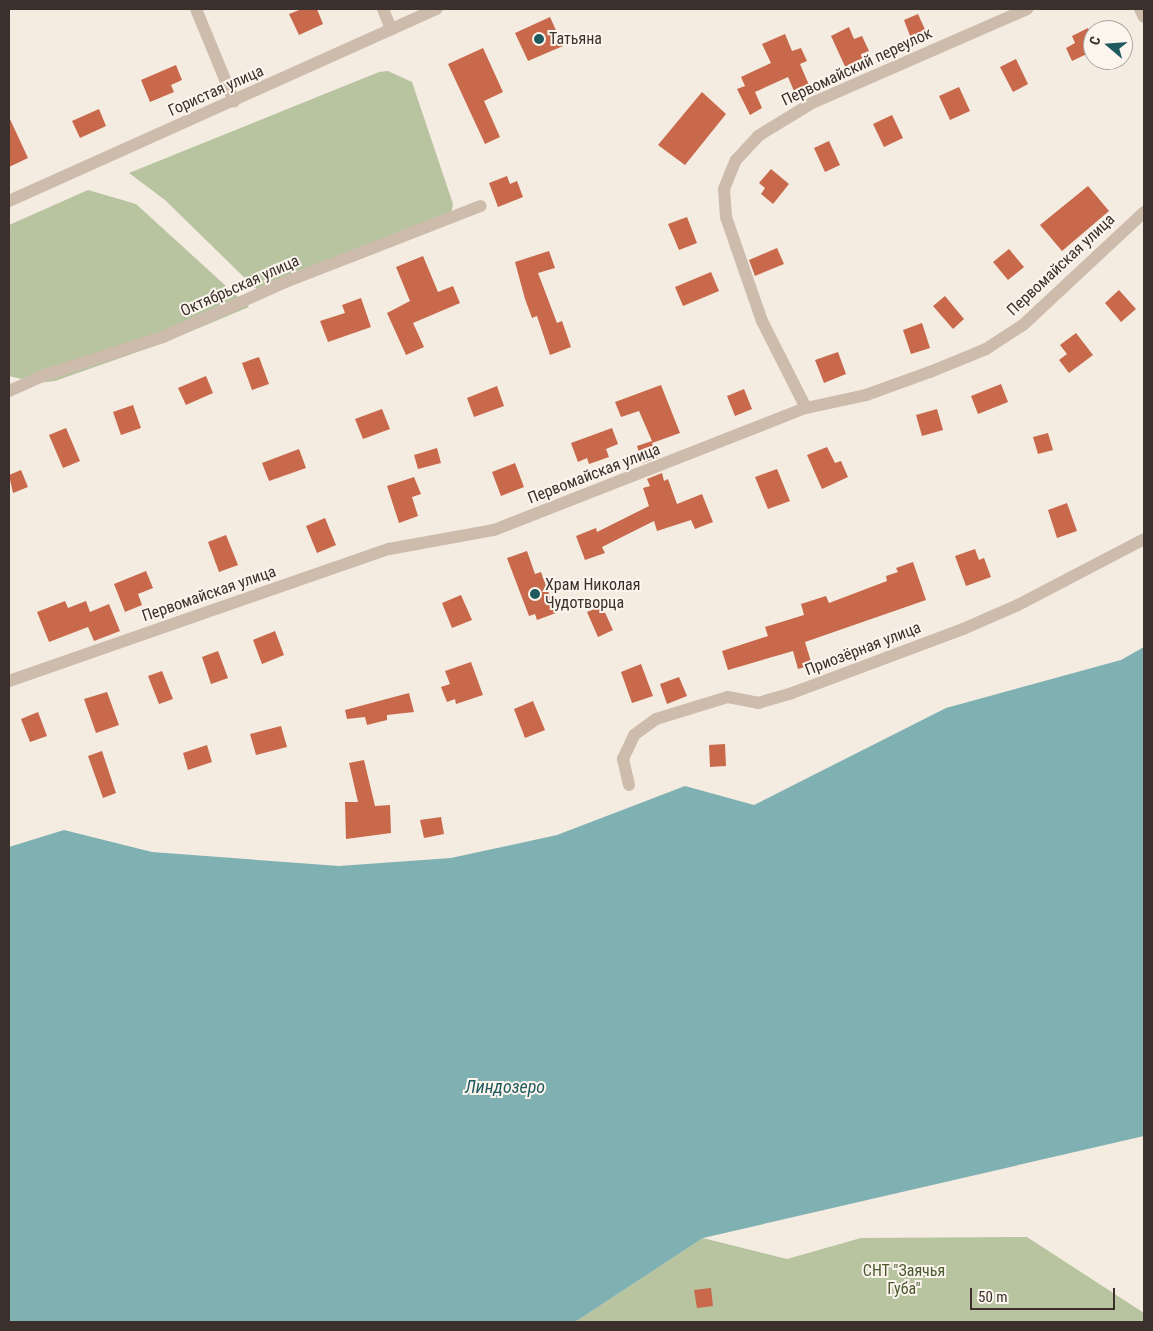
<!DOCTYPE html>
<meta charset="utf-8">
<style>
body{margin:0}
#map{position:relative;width:1153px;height:1331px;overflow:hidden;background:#f4ebe1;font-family:"Roboto Condensed",sans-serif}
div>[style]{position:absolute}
.green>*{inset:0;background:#b8c4a0}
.water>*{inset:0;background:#7fb0b2}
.building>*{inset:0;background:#c8694b}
.minor>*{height:12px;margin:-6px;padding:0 6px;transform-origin:6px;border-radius:6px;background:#cdbbac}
.dots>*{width:14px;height:14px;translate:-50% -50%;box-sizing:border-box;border:2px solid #fbf5ee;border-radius:50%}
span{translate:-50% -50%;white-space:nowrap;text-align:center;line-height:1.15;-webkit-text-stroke:4px #fbf5ee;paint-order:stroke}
.poi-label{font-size:16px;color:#3b302b}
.left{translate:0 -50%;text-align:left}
.street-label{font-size:16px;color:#3b302b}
.park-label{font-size:16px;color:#4a5a2e}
.water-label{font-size:18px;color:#1f5a5e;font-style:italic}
.frame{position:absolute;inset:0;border:10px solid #3b302b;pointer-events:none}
.north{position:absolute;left:1083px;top:20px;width:50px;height:50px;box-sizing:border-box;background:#fbf5ee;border:1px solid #aea6a0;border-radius:50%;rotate:288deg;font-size:14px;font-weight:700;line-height:20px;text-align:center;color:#3b302b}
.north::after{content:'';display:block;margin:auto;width:18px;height:22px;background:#1f5a5e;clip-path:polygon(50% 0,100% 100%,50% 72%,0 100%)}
.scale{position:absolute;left:970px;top:1288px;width:145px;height:22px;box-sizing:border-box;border:2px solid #3b302b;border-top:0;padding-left:6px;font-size:15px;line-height:18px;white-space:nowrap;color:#3b302b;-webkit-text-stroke:4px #fbf5ee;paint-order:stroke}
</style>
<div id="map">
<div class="green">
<i style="clip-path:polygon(388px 71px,412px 82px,453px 204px,451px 214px,271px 294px,254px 287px,165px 200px,129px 173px,379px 72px)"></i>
<i style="clip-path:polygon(88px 190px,136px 204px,249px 307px,163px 343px,55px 381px,39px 383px,9px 376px,9px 225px)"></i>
<i style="clip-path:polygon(1027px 1237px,1144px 1313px,1144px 1322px,575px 1322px,703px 1238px,787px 1259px,861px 1238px)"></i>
</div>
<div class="water">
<i style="clip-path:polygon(1144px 647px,1144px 1136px,703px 1238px,575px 1322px,9px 1322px,9px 847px,64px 830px,152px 852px,339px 866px,451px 858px,557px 835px,685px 786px,754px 805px,946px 708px,1121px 660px)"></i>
</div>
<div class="building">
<i style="clip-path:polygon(302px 9px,317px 9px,323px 24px,299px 35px,289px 14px)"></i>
<i style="clip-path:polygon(918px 14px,927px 34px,912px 41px,904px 20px)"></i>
<i style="clip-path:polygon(550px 17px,563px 46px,528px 61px,515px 33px)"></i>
<i style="clip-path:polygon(849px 27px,854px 39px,862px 36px,869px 51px,861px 54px,866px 64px,848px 73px,831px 36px)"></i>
<i style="clip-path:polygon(1088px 28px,1093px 38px,1093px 51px,1072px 61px,1066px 48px,1075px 43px,1072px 36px)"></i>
<i style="clip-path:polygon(785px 34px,792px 51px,801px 48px,807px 61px,800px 64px,809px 85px,794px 91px,788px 77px,755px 92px,762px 108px,750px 115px,737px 89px,745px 86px,741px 77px,771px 63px,762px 44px)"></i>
<i style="clip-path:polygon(483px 48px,503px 92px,484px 101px,500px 137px,485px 144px,448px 64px)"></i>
<i style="clip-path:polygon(1016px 59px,1028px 84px,1013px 92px,1000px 67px)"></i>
<i style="clip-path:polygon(176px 65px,182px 80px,171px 85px,174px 92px,150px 102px,141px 80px)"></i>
<i style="clip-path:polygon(959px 87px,970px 111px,950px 120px,939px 96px)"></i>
<i style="clip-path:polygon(702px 92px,726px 114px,685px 165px,658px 145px)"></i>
<i style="clip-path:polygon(99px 109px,106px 126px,80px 138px,72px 121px)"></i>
<i style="clip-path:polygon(892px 115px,903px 138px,884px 147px,873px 124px)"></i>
<i style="clip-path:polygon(9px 117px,28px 158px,9px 167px)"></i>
<i style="clip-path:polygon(829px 141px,840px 165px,825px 172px,814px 148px)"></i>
<i style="clip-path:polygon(771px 169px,789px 184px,773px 204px,761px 194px,765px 188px,759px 183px)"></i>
<i style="clip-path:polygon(507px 176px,510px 184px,517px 181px,523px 197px,498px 207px,489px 183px)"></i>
<i style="clip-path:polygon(1088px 186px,1109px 211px,1062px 251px,1040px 225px)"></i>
<i style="clip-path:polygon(687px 217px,697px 243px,679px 250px,668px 224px)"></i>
<i style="clip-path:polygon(777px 248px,784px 264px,755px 276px,749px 260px)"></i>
<i style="clip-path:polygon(1009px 249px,1024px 267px,1008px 280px,993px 262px)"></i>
<i style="clip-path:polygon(549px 251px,555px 268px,538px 273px,557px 323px,562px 321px,571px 347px,550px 355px,537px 316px,532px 318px,525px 299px,515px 262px)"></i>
<i style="clip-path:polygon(423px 256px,438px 292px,453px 286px,460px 303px,413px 323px,424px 347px,406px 355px,387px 313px,410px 301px,396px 267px)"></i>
<i style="clip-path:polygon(711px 272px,719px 291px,683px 306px,675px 287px)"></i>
<i style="clip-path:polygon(1119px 290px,1136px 309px,1121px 322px,1105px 303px)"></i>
<i style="clip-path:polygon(945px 296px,964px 319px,953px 329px,933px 306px)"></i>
<i style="clip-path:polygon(361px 298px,371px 327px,328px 342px,320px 321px,345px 313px,342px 305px)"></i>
<i style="clip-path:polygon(922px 323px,930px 348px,911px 354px,903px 330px)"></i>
<i style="clip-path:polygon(1076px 333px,1093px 355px,1069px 373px,1059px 360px,1067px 354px,1060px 345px)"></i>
<i style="clip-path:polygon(838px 352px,846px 374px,824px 383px,815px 360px)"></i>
<i style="clip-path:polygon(259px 357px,269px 384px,252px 390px,242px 363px)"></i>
<i style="clip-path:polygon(206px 376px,213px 393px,186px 405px,178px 388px)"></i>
<i style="clip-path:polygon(1001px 384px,1008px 402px,978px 414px,971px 396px)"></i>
<i style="clip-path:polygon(661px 385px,680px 433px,652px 443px,657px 458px,642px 463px,637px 446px,652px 441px,639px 411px,621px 417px,615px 402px)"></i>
<i style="clip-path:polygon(497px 386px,504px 406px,474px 417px,467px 398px)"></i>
<i style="clip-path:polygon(744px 389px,752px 409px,735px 416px,727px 396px)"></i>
<i style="clip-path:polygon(133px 405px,141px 428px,121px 435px,113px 412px)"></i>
<i style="clip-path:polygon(382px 409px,390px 429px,363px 439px,355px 419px)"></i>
<i style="clip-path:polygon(937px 409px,943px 430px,922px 436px,916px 415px)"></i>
<i style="clip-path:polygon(66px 428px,80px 461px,63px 468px,49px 435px)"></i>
<i style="clip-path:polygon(612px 428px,618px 444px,606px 449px,609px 457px,589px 464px,587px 458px,578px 462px,571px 443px)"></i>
<i style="clip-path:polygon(1048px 433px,1053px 450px,1038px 454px,1033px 437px)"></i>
<i style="clip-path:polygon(827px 447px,835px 463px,841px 461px,848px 477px,822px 489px,807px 455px)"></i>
<i style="clip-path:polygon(437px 448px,441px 463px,418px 469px,414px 455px)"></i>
<i style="clip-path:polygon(299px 449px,306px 468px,269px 481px,262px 463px)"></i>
<i style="clip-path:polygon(515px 463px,524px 487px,501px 496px,492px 472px)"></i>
<i style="clip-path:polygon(777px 469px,790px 501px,768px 509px,755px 477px)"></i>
<i style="clip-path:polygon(21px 470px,28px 487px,13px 493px,9px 475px)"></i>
<i style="clip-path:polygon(662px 473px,664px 481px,668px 479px,677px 504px,702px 494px,713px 522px,695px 529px,691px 520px,657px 531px,654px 521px,602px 547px,605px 553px,585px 560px,576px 536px,596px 528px,597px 532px,649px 506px,643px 488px,650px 486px,647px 479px)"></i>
<i style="clip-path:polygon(414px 477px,421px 494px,412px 497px,418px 516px,399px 523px,387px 486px)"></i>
<i style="clip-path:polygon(1067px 503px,1077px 531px,1057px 538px,1048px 510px)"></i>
<i style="clip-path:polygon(325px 518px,336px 545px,317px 553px,306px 526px)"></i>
<i style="clip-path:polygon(226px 535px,238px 565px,219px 572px,208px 542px)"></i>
<i style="clip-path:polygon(975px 549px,979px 560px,984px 558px,991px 577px,966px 586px,955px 556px)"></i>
<i style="clip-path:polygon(527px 551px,535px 574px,541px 572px,556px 613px,537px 620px,535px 614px,529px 616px,507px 558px)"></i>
<i style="clip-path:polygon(913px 562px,926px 600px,805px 642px,812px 665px,798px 669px,793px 651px,728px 670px,722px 651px,768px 636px,765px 627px,804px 615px,801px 604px,826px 596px,829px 603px,887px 581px,886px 576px,898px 572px,896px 568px)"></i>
<i style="clip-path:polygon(146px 571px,153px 588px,138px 594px,142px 605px,125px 612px,114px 584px)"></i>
<i style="clip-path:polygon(461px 595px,472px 620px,452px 628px,442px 603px)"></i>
<i style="clip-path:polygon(65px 601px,68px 608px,86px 601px,90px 612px,109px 604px,120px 631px,94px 641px,88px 627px,49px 642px,37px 612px)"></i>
<i style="clip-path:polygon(602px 606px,613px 630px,598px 637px,587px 612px)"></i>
<i style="clip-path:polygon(275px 631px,284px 655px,262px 664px,253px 640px)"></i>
<i style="clip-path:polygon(218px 651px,228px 678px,211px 684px,202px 657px)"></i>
<i style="clip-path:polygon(471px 662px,483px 695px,456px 704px,455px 699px,447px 702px,441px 687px,450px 684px,445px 671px)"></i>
<i style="clip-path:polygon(641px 664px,653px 696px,632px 703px,621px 672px)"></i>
<i style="clip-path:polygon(162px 671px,173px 699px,159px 704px,148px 676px)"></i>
<i style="clip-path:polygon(679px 677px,687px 696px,667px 704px,660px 684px)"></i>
<i style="clip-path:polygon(107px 692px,119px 725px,96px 733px,84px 699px)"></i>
<i style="clip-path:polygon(409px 693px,414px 712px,387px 715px,387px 720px,367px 725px,365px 717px,347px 719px,345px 710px)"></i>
<i style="clip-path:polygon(533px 701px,545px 730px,525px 738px,514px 709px)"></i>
<i style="clip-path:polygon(38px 712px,47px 736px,30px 742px,21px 719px)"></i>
<i style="clip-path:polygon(281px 726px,287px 747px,256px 755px,250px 734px)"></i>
<i style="clip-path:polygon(725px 744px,726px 766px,710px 767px,709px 745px)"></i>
<i style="clip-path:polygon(207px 745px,212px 762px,188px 770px,183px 753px)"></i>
<i style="clip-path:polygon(102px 751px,116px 793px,103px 798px,88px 756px)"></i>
<i style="clip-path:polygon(364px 760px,375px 806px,390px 805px,391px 833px,346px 839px,345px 802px,358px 802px,349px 763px)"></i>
<i style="clip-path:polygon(441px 817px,444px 834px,424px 838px,420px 820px)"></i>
<i style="clip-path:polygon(711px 1288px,713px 1306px,697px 1308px,694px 1290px)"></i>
</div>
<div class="minor">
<i style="left:196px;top:9px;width:100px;rotate:67.6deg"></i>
<i style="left:383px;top:9px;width:22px;rotate:68deg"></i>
<i style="left:1140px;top:9px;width:9px;rotate:63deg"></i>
<i style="left:9px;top:201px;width:469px;rotate:-24.2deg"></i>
<i style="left:9px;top:391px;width:36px;rotate:-24deg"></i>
<i style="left:42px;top:376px;width:127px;rotate:-17.9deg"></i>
<i style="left:163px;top:337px;width:132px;rotate:-24.2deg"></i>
<i style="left:283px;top:283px;width:212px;rotate:-21.3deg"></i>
<i style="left:806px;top:408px;width:97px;rotate:-116.8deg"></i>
<i style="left:762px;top:321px;width:110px;rotate:-109.1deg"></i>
<i style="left:726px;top:217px;width:28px;rotate:-94deg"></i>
<i style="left:724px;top:189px;width:31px;rotate:-68deg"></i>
<i style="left:736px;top:160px;width:33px;rotate:-47deg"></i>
<i style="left:758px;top:136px;width:63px;rotate:-31.4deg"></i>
<i style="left:812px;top:103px;width:235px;rotate:-23.6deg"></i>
<i style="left:9px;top:681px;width:402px;rotate:-19.2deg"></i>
<i style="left:389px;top:549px;width:107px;rotate:-10.3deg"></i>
<i style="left:494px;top:530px;width:335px;rotate:-21.4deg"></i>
<i style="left:806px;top:408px;width:61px;rotate:-12.2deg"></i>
<i style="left:866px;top:395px;width:68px;rotate:-19.8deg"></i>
<i style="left:930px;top:372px;width:61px;rotate:-22.3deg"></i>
<i style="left:986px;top:349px;width:44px;rotate:-33deg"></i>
<i style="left:1023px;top:325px;width:166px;rotate:-43deg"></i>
<i style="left:629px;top:785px;width:27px;rotate:-103deg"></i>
<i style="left:623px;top:759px;width:26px;rotate:-65deg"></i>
<i style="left:634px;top:735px;width:27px;rotate:-36deg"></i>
<i style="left:656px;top:719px;width:75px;rotate:-17deg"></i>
<i style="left:728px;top:697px;width:31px;rotate:11deg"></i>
<i style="left:758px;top:703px;width:35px;rotate:-16deg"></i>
<i style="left:792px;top:693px;width:183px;rotate:-20.5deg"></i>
<i style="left:963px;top:629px;width:60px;rotate:-23.6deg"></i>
<i style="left:1018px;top:605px;width:142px;rotate:-27.6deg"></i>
</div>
<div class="dots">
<i style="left:539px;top:39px;background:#1f5a5e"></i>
<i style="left:535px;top:594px;background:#1f5a5e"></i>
</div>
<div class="poi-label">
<span class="left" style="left:549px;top:39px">Татьяна</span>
<span class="left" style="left:545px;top:594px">Храм Николая<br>Чудотворца</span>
</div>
<div class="street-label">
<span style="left:857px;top:67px;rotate:-25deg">Первомайский переулок</span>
<span style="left:216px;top:91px;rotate:-24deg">Гористая улица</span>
<span style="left:1061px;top:265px;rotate:-43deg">Первомайская улица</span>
<span style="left:240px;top:286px;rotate:-24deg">Октябрьская улица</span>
<span style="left:594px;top:474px;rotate:-21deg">Первомайская улица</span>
<span style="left:209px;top:594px;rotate:-19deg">Первомайская улица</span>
<span style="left:863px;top:649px;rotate:-21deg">Приозёрная улица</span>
</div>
<div class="park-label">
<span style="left:904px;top:1280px">СНТ "Заячья<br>Губа"</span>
</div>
<div class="water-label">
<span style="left:505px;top:1087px">Линдозеро</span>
</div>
<div class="frame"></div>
<div class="north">С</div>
<div class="scale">50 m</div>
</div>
